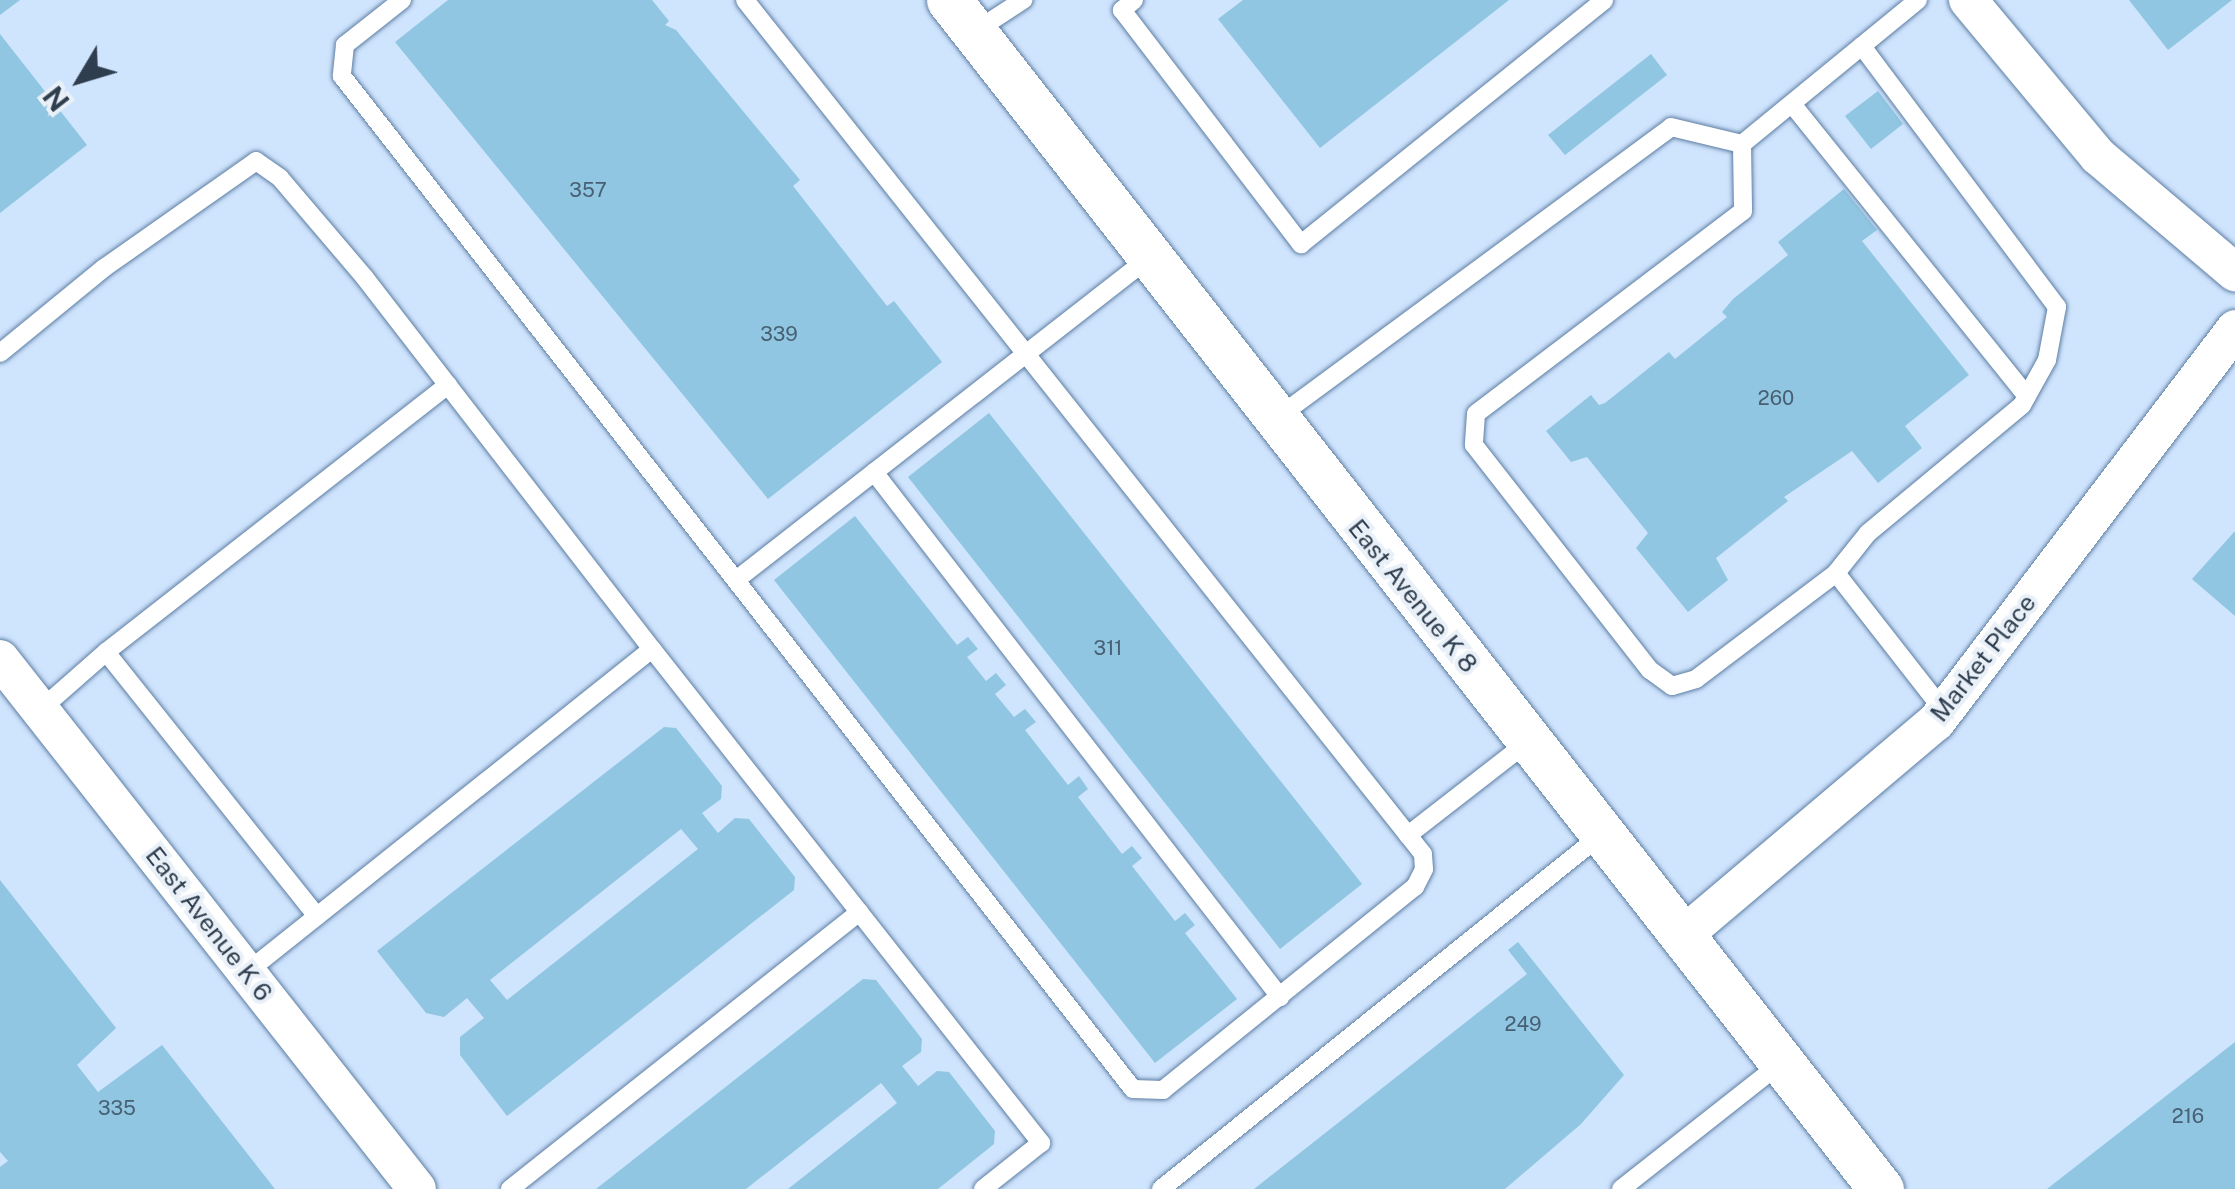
<!DOCTYPE html>
<style>
body{margin:0}
#map{position:relative;width:2235px;height:1189px;overflow:hidden;background:#cfe4fd;font-family:"Public Sans",sans-serif}
div>[style]{position:absolute}
.building>*{inset:0;background:#90c6e1}
.roads{filter:drop-shadow(0 0 2px #5d7ea3) drop-shadow(0 0 2px #5d7ea3)}
.service>*{height:18px;margin:-9px;padding:0 9px;transform-origin:9px;border-radius:9px;background:#fff}
.minor>*{height:38px;margin:-19px;padding:0 19px;transform-origin:19px;border-radius:19px;background:#fff}
.tertiary>*{height:45px;margin:-22.5px;padding:0 22.5px;transform-origin:22.5px;border-radius:22.5px;background:#fff}
span{translate:-50% -50%;white-space:nowrap;text-align:center;line-height:1.15;-webkit-text-stroke:8px #e9f0f8;paint-order:stroke}
.number-label{font-size:20px;color:#476073}
.number-label span{-webkit-text-stroke-width:0}
.street-label{font-size:25px;color:#2f3e4e}
.north{position:absolute;left:30px;top:30px;width:100px;height:100px;-webkit-text-stroke:8px #e9f0f8;paint-order:stroke;rotate:232deg;font-size:28px;font-weight:700;line-height:40px;text-align:center;color:#2f3e4e}
.north::after{content:'';display:block;margin:auto;width:35px;height:45px;background:#2f3e4e;clip-path:polygon(50% 0,100% 100%,50% 72%,0 100%)}
</style>
<div id="map">
<div class="building">
<i style="clip-path:polygon(0 0,20px 0,0 15px)"></i>
<i style="clip-path:polygon(448px 0,652px 0,669px 21px,665px 25px,676px 30px,800px 180px,793px 186px,887px 306px,894px 301px,942px 362px,768px 499px,395px 42px)"></i>
<i style="clip-path:polygon(1243px 0,1509px 0,1320px 148px,1218px 19px)"></i>
<i style="clip-path:polygon(2129px 0,2232px 0,2168px 50px)"></i>
<i style="clip-path:polygon(0 34px,87px 145px,0 213px)"></i>
<i style="clip-path:polygon(1651px 54px,1667px 75px,1565px 155px,1548px 135px)"></i>
<i style="clip-path:polygon(1878px 91px,1903px 124px,1871px 149px,1845px 116px)"></i>
<i style="clip-path:polygon(1844px 189px,1877px 230px,1862px 241px,1969px 375px,1905px 426px,1922px 448px,1878px 483px,1852px 451px,1784px 497px,1788px 501px,1716px 558px,1728px 580px,1688px 612px,1636px 548px,1648px 533px,1587px 457px,1571px 462px,1546px 431px,1591px 395px,1599px 405px,1605px 403px,1669px 352px,1675px 359px,1727px 317px,1722px 312px,1733px 299px,1788px 255px,1778px 242px)"></i>
<i style="clip-path:polygon(989px 413px,1362px 884px,1280px 949px,908px 477px)"></i>
<i style="clip-path:polygon(855px 516px,957px 645px,968px 637px,978px 649px,967px 657px,986px 681px,996px 673px,1006px 685px,995px 694px,1014px 717px,1025px 709px,1036px 722px,1025px 730px,1068px 785px,1079px 776px,1088px 789px,1078px 797px,1122px 854px,1132px 846px,1142px 858px,1132px 866px,1175px 921px,1185px 913px,1195px 925px,1185px 933px,1237px 999px,1155px 1063px,774px 580px)"></i>
<i style="clip-path:polygon(2235px 531px,2235px 616px,2192px 579px)"></i>
<i style="clip-path:polygon(evenodd,664px 727px,676px 728px,722px 786px,721px 799px,702px 813px,718px 833px,735px 818px,749px 819px,795px 877px,794px 890px,507px 1116px,460px 1055px,460px 1037px,484px 1018px,467px 998px,444px 1017px,426px 1013px,377px 951px,664px 727px,681px 829px,698px 849px,507px 1000px,490px 980px,681px 829px)"></i>
<i style="clip-path:polygon(0 880px,116px 1028px,77px 1065px,98px 1092px,162px 1045px,275px 1189px,0 1189px,0 1167px,8px 1161px,0 1152px)"></i>
<i style="clip-path:polygon(1518px 942px,1624px 1075px,1581px 1124px,1505px 1189px,1254px 1189px,1527px 974px,1508px 950px)"></i>
<i style="clip-path:polygon(863px 979px,876px 980px,922px 1039px,921px 1052px,902px 1066px,918px 1086px,937px 1071px,949px 1072px,995px 1131px,994px 1144px,938px 1189px,788px 1189px,897px 1103px,881px 1083px,746px 1189px,596px 1189px)"></i>
<i style="clip-path:polygon(2235px 1042px,2235px 1189px,2047px 1189px)"></i>
</div>
<div class="roads">
<div class="service">
<i style="left:402px;top:0;width:73px;rotate:141.7deg"></i>
<i style="left:345px;top:45px;width:31px;rotate:96deg"></i>
<i style="left:342px;top:76px;width:1285px;rotate:52.02deg"></i>
<i style="left:1133px;top:1089px;width:30px;rotate:2deg"></i>
<i style="left:1163px;top:1090px;width:324px;rotate:-38.9deg"></i>
<i style="left:1415px;top:887px;width:20px;rotate:-63deg"></i>
<i style="left:1424px;top:869px;width:15px;rotate:-94deg"></i>
<i style="left:1423px;top:854px;width:1090px;rotate:-128.45deg"></i>
<i style="left:1134px;top:0;width:16px;rotate:140deg"></i>
<i style="left:1122px;top:10px;width:295px;rotate:52.6deg"></i>
<i style="left:1301px;top:244px;width:389px;rotate:-38.8deg"></i>
<i style="left:1918px;top:0;width:227px;rotate:140.7deg"></i>
<i style="left:1742px;top:144px;width:67px;rotate:89.1deg"></i>
<i style="left:1743px;top:211px;width:335px;rotate:142.8deg"></i>
<i style="left:1476px;top:414px;width:31px;rotate:94deg"></i>
<i style="left:1474px;top:445px;width:286px;rotate:52deg"></i>
<i style="left:1650px;top:670px;width:27px;rotate:36deg"></i>
<i style="left:1672px;top:686px;width:25px;rotate:-16deg"></i>
<i style="left:1696px;top:679px;width:176px;rotate:-37.1deg"></i>
<i style="left:1836px;top:573px;width:175px;rotate:52deg"></i>
<i style="left:974px;top:32px;width:59px;rotate:-33.1deg"></i>
<i style="left:1792px;top:104px;width:375px;rotate:51.2deg"></i>
<i style="left:0;top:353px;width:134px;rotate:-39.3deg"></i>
<i style="left:104px;top:268px;width:186px;rotate:-35.1deg"></i>
<i style="left:256px;top:161px;width:29px;rotate:35deg"></i>
<i style="left:280px;top:178px;width:131px;rotate:49.6deg"></i>
<i style="left:365px;top:278px;width:469px;rotate:52.3deg"></i>
<i style="left:1278px;top:417px;width:488px;rotate:-36.4deg"></i>
<i style="left:1671px;top:127px;width:73px;rotate:13.5deg"></i>
<i style="left:874px;top:472px;width:664px;rotate:52.28deg"></i>
<i style="left:1836px;top:573px;width:51px;rotate:-51.3deg"></i>
<i style="left:1868px;top:533px;width:200px;rotate:-39.7deg"></i>
<i style="left:2022px;top:405px;width:51px;rotate:-60.9deg"></i>
<i style="left:2047px;top:360px;width:54px;rotate:-79.3deg"></i>
<i style="left:2057px;top:307px;width:326px;rotate:-126.8deg"></i>
<i style="left:736px;top:580px;width:525px;rotate:-37.96deg"></i>
<i style="left:106px;top:652px;width:434px;rotate:-38deg"></i>
<i style="left:40px;top:710px;width:88px;rotate:-41.3deg"></i>
<i style="left:106px;top:652px;width:338px;rotate:51.4deg"></i>
<i style="left:1408px;top:835px;width:153px;rotate:-37.8deg"></i>
<i style="left:247px;top:972px;width:518px;rotate:-38.57deg"></i>
<i style="left:652px;top:649px;width:629px;rotate:51.78deg"></i>
<i style="left:1041px;top:1143px;width:74px;rotate:141.6deg"></i>
<i style="left:510px;top:1189px;width:446px;rotate:-38.4deg"></i>
<i style="left:1161px;top:1189px;width:565px;rotate:-38.82deg"></i>
<i style="left:1621px;top:1189px;width:202px;rotate:-38.2deg"></i>
</div>
<div class="minor">
<i style="left:1968px;top:0;width:203px;rotate:50.2deg"></i>
<i style="left:2098px;top:156px;width:180px;rotate:40.3deg"></i>
<i style="left:0;top:659px;width:674px;rotate:51.8deg"></i>
<i style="left:1680px;top:938px;width:335px;rotate:-40.2deg"></i>
<i style="left:1936px;top:722px;width:494px;rotate:-52.7deg"></i>
</div>
<div class="tertiary">
<i style="left:949px;top:0;width:1511px;rotate:51.91deg"></i>
</div>
</div>
<div class="number-label">
<span style="left:588px;top:190px">357</span>
<span style="left:779px;top:334px">339</span>
<span style="left:1776px;top:398px">260</span>
<span style="left:1108px;top:648px">311</span>
<span style="left:1523px;top:1024px">249</span>
<span style="left:117px;top:1108px">335</span>
<span style="left:2188px;top:1116px">216</span>
</div>
<div class="street-label">
<span style="left:1413px;top:596px;rotate:51deg">East Avenue K 8</span>
<span style="left:1983px;top:658px;rotate:-52deg">Market Place</span>
<span style="left:209px;top:924px;rotate:52deg">East Avenue K 6</span>
</div>
<div class="north">N</div>
</div>
